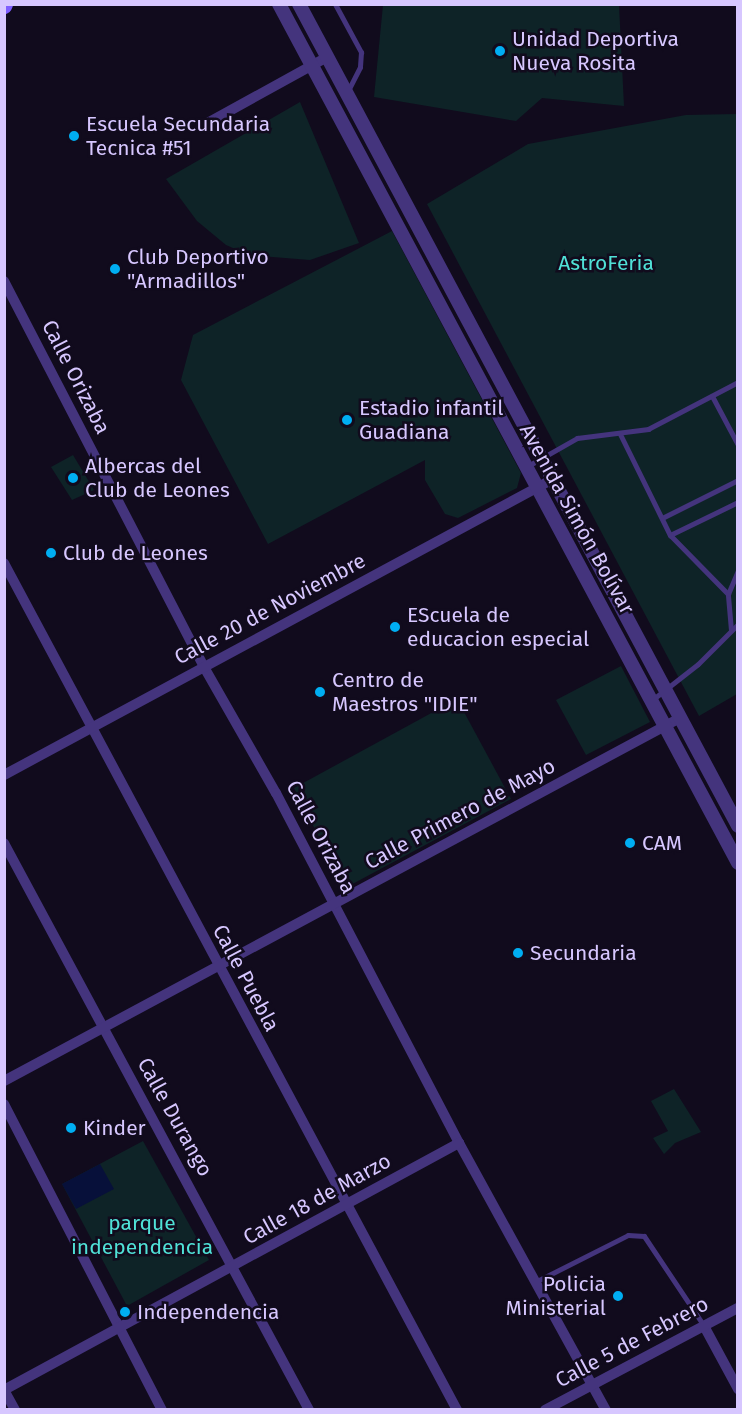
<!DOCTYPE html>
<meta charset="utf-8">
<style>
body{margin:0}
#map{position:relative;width:742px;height:1414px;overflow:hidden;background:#110b1d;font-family:"Fira Sans",sans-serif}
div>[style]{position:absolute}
.green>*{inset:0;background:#0e2327}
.water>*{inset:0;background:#07103a}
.service>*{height:5px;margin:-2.5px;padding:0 2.5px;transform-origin:2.5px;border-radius:2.5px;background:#44347d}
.minor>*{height:10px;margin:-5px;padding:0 5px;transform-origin:5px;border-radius:5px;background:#44347d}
.tertiary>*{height:14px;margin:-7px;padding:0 7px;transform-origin:7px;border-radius:7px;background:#44347d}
.secondary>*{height:15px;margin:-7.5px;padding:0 7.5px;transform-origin:7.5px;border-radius:7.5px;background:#7f5eff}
.dots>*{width:16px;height:16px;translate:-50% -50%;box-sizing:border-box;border:3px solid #110b1d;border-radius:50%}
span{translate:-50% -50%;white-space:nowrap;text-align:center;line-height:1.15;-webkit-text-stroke:5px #110b1d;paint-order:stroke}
.poi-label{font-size:21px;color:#d7c7ff}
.left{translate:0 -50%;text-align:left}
.right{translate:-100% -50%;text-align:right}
.park-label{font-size:21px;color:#50e1d7}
.street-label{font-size:21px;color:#d7c7ff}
.frame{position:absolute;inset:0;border:6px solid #d7c7ff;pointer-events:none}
</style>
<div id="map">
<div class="green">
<i style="clip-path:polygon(383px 5px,619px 5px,624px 106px,542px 98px,516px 121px,374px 97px)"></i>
<i style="clip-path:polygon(300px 102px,359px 243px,310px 260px,249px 255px,226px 245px,197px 221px,166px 179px)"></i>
<i style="clip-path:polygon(737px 114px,737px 694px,699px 716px,427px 204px,528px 144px,686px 115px)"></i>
<i style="clip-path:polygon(392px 231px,521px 473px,517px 488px,458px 518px,445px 514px,425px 480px,425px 460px,268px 544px,181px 380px,193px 335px)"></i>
<i style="clip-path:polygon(73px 455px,94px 490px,72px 500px,51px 467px)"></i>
<i style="clip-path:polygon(621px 666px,650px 722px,586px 755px,556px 700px)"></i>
<i style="clip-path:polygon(457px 699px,511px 799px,345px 888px,294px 788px)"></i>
<i style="clip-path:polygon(674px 1089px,701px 1132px,675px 1143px,664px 1154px,653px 1138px,668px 1131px,651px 1101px)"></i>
<i style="clip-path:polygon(143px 1141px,209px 1260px,127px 1306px,62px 1184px)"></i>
</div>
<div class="water">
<i style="clip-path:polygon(100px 1164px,114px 1189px,76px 1209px,62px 1184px)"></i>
</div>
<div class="service">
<i style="left:335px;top:4px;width:55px;rotate:61.6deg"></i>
<i style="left:361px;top:52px;width:15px;rotate:94deg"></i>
<i style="left:360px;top:67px;width:27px;rotate:117deg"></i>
<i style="left:712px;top:396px;width:55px;rotate:62deg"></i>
<i style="left:620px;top:434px;width:113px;rotate:63.7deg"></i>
<i style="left:670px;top:535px;width:76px;rotate:-25.9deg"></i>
<i style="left:526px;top:467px;width:59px;rotate:-29.6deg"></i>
<i style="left:577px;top:438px;width:72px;rotate:-7.2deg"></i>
<i style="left:648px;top:429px;width:102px;rotate:-27.6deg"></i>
<i style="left:662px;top:518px;width:85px;rotate:-26.6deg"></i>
<i style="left:670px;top:535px;width:83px;rotate:45.5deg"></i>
<i style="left:731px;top:630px;width:36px;rotate:-95deg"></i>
<i style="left:728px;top:594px;width:26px;rotate:-67deg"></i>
<i style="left:652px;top:700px;width:58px;rotate:-38deg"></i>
<i style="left:698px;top:664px;width:57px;rotate:-45deg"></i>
<i style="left:535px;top:1282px;width:104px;rotate:-26.8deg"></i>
<i style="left:628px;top:1235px;width:16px;rotate:4deg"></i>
<i style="left:644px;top:1236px;width:108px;rotate:56.3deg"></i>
</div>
<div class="minor">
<i style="left:204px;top:125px;width:141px;rotate:-28.9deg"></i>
<i style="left:4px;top:281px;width:435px;rotate:62.6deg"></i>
<i style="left:204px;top:667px;width:145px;rotate:60.3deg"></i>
<i style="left:276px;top:793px;width:395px;rotate:62.4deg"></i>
<i style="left:459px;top:1143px;width:305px;rotate:61.2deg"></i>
<i style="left:4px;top:563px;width:961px;rotate:61.86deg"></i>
<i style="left:4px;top:775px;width:624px;rotate:-28.33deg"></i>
<i style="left:4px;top:843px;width:644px;rotate:61.72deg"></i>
<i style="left:4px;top:1081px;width:767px;rotate:-28.24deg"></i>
<i style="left:4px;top:1104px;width:344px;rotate:62.7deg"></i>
<i style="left:704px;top:1326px;width:72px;rotate:61.6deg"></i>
<i style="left:4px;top:1390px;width:518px;rotate:-28.5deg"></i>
<i style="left:4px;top:1390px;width:23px;rotate:61deg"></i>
<i style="left:545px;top:1410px;width:218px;rotate:-27.9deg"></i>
</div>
<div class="tertiary">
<i style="left:279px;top:4px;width:974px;rotate:61.88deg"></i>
<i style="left:299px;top:4px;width:932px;rotate:61.89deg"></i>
</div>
<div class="secondary">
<i style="left:4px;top:6px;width:2px;rotate:-63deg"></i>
</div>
<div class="dots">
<i style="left:500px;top:51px;background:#00aef2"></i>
<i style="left:74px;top:136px;background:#00aef2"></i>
<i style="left:115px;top:269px;background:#00aef2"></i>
<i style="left:347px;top:420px;background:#00aef2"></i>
<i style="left:73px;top:478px;background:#00aef2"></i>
<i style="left:51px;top:553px;background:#00aef2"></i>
<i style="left:395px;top:627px;background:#00aef2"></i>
<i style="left:320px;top:692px;background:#00aef2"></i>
<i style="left:630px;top:843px;background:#00aef2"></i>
<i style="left:518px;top:953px;background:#00aef2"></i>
<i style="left:71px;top:1128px;background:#00aef2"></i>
<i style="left:618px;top:1296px;background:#00aef2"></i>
<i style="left:125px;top:1312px;background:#00aef2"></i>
</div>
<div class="poi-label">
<span class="left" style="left:512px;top:51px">Unidad Deportiva<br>Nueva Rosita</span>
<span class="left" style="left:86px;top:136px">Escuela Secundaria<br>Tecnica #51</span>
<span class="left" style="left:127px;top:269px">Club Deportivo<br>"Armadillos"</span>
<span class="left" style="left:359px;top:420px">Estadio infantil<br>Guadiana</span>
<span class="left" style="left:85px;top:478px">Albercas del<br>Club de Leones</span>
<span class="left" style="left:63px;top:553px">Club de Leones</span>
<span class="left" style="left:407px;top:627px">EScuela de<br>educacion especial</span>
<span class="left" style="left:332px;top:692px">Centro de<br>Maestros "IDIE"</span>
<span class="left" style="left:642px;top:843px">CAM</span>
<span class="left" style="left:530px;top:953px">Secundaria</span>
<span class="left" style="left:83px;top:1128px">Kinder</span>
<span class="right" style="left:606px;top:1296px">Policia<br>Ministerial</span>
<span class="left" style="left:137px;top:1312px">Independencia</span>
</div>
<div class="park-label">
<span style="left:606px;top:263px">AstroFeria</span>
<span style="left:142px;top:1235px">parque<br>independencia</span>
</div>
<div class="street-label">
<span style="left:76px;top:377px;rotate:63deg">Calle Orizaba</span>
<span style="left:577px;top:519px;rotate:61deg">Avenida Simón Bolívar</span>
<span style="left:270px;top:609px;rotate:-28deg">Calle 20 de Noviembre</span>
<span style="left:460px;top:814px;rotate:-28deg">Calle Primero de Mayo</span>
<span style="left:321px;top:837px;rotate:62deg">Calle Orizaba</span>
<span style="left:246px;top:978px;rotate:62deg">Calle Puebla</span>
<span style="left:175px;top:1117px;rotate:61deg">Calle Durango</span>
<span style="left:317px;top:1199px;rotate:-29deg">Calle 18 de Marzo</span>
<span style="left:632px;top:1342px;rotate:-28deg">Calle 5 de Febrero</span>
</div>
<div class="frame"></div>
</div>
